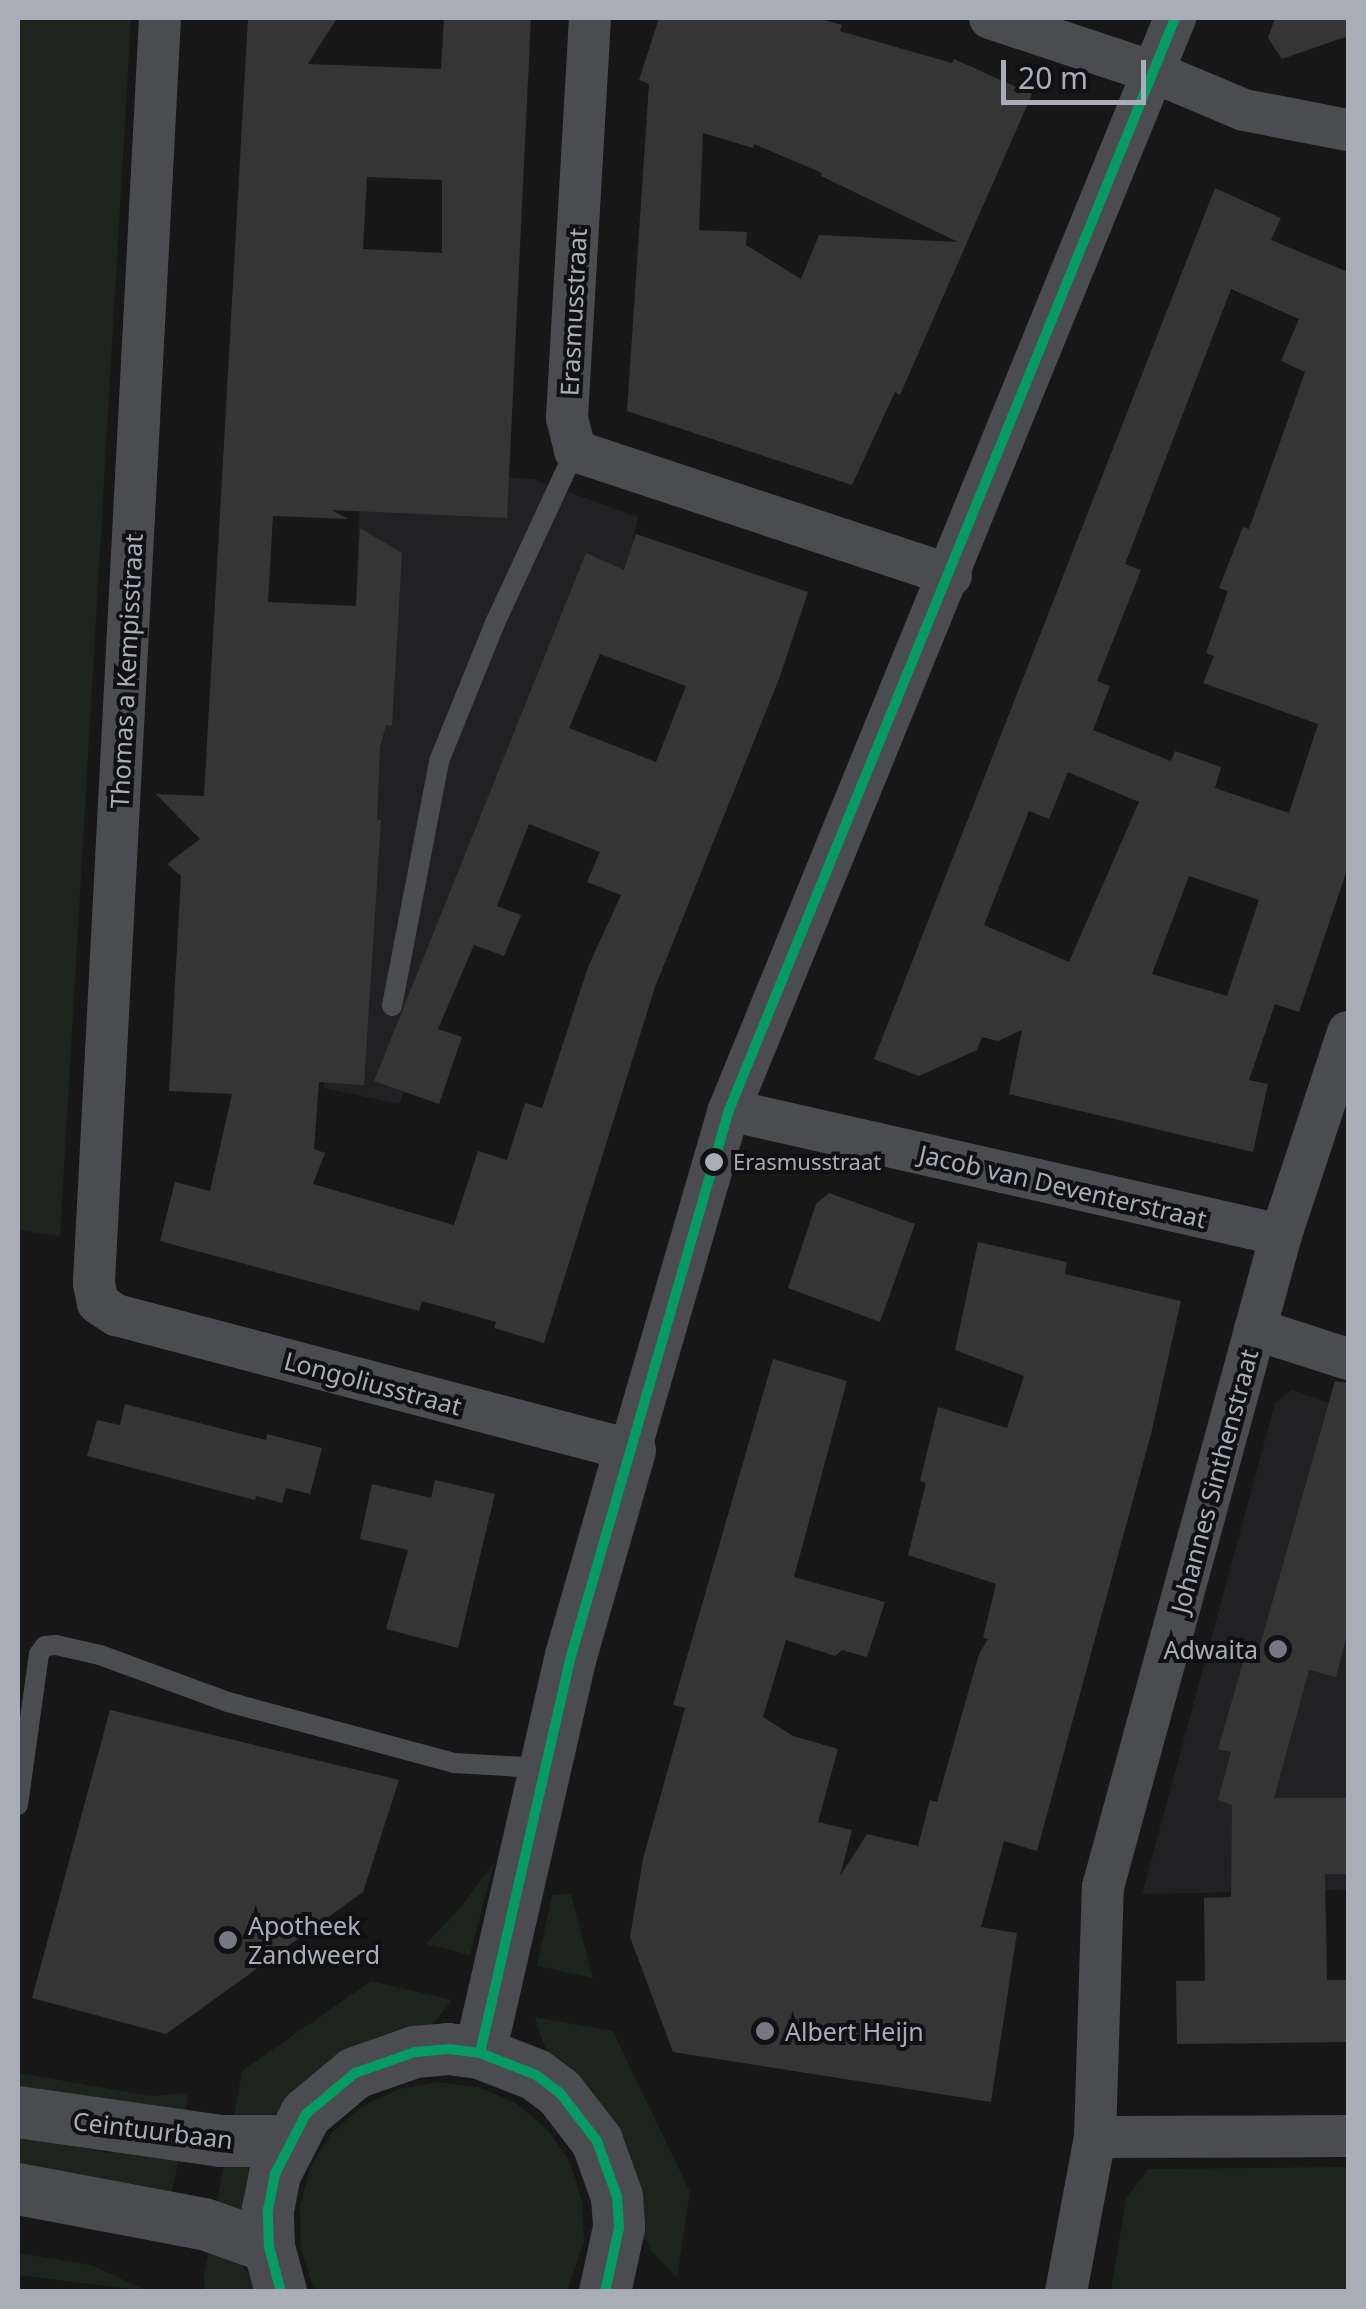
<!DOCTYPE html>
<style>
body{margin:0}
#map{position:relative;width:1366px;height:2309px;overflow:hidden;background:#171717;font-family:"Noto Sans",sans-serif}
div>[style]{position:absolute}
.built>*{inset:0;background:#212123}
.green>*{inset:0;background:#1d241e}
.building>*{inset:0;background:#353536}
.service>*{height:20px;margin:-10px;padding:0 10px;transform-origin:10px;border-radius:10px;background:#4b4c50}
.minor>*{height:42px;margin:-21px;padding:0 21px;transform-origin:21px;border-radius:21px;background:#4b4c50}
.tertiary>*{height:52px;margin:-26px;padding:0 26px;transform-origin:26px;border-radius:26px;background:#4b4c50}
.bus-1>*{height:10px;margin:-5px;padding:0 5px;transform-origin:5px;border-radius:5px;background:#069b64}
.dots>*{width:28px;height:28px;translate:-50% -50%;box-sizing:border-box;border:5px solid #111113;border-radius:50%}
span{translate:-50% -50%;white-space:nowrap;text-align:center;line-height:1.15;-webkit-text-stroke:8px #111113;paint-order:stroke}
.bus-label{font-size:22px;color:#a8adb8}
.left{translate:0 -50%;text-align:left}
.street-label{font-size:25px;color:#a8adb8}
.poi-label{font-size:25px;color:#a8adb8}
.right{translate:-100% -50%;text-align:right}
.frame{position:absolute;inset:0;border:20px solid #a8adb8;pointer-events:none}
.scale{position:absolute;left:1001px;top:60px;width:145px;height:45px;box-sizing:border-box;border:5px solid #a8adb8;border-top:0;padding-left:12px;font-size:30px;line-height:35px;white-space:nowrap;color:#a8adb8;-webkit-text-stroke:8px #111113;paint-order:stroke}
</style>
<div id="map">
<div class="built">
<i style="clip-path:polygon(361px 470px,533px 479px,638px 517px,623px 593px,399px 1104px,324px 1088px,340px 800px,350px 745px)"></i>
<i style="clip-path:polygon(1292px 1390px,1348px 1409px,1348px 1890px,1142px 1894px,1275px 1403px)"></i>
</div>
<div class="green">
<i style="clip-path:polygon(18px 18px,131px 18px,60px 1236px,18px 1230px)"></i>
<i style="clip-path:polygon(494px 1862px,470px 1955px,426px 1944px,463px 1905px)"></i>
<i style="clip-path:polygon(571px 1894px,593px 1978px,537px 1966px,552px 1895px)"></i>
<i style="clip-path:polygon(371px 1981px,452px 2000px,435px 2022px,410px 2039px,271px 2116px,232px 2126px,242px 2071px)"></i>
<i style="clip-path:polygon(535px 2017px,613px 2031px,690px 2192px,677px 2277px,652px 2252px,543px 2043px)"></i>
<i style="clip-path:polygon(18px 2073px,151px 2096px,183px 2093px,188px 2096px,184px 2119px,18px 2089px)"></i>
<i style="clip-path:polygon(438px 2082px,478px 2087px,516px 2103px,547px 2129px,570px 2162px,582px 2201px,584px 2242px,567px 2291px,317px 2292px,313px 2287px,301px 2249px,300px 2207px,310px 2168px,331px 2134px,362px 2106px,398px 2089px)"></i>
<i style="clip-path:polygon(18px 2135px,109px 2153px,155px 2142px,181px 2148px,169px 2205px,18px 2177px)"></i>
<i style="clip-path:polygon(226px 2155px,259px 2162px,248px 2221px,215px 2212px)"></i>
<i style="clip-path:polygon(1348px 2167px,1348px 2291px,1111px 2291px,1126px 2199px,1148px 2169px)"></i>
<i style="clip-path:polygon(211px 2244px,238px 2259px,260px 2292px,205px 2292px,204px 2273px)"></i>
<i style="clip-path:polygon(18px 2253px,92px 2265px,147px 2291px,18px 2275px)"></i>
</div>
<div class="building">
<i style="clip-path:polygon(evenodd,248px 18px,337px 18px,308px 64px,441px 69px,444px 18px,531px 18px,507px 518px,332px 510px,348px 519px,273px 516px,268px 602px,356px 606px,360px 528px,402px 553px,392px 726px,386px 725px,380px 747px,377px 820px,381px 820px,364px 1085px,319px 1082px,314px 1149px,325px 1153px,313px 1184px,454px 1225px,478px 1151px,507px 1160px,525px 1103px,542px 1108px,588px 967px,621px 895px,587px 882px,600px 852px,529px 824px,497px 906px,521px 915px,504px 956px,474px 945px,438px 1029px,462px 1037px,439px 1104px,374px 1081px,586px 553px,624px 570px,636px 534px,808px 592px,779px 679px,655px 987px,544px 1343px,494px 1328px,496px 1322px,422px 1301px,419px 1311px,160px 1241px,175px 1182px,210px 1191px,232px 1094px,169px 1091px,181px 876px,167px 864px,200px 839px,156px 794px,204px 796px,248px 18px,367px 177px,442px 180px,442px 253px,363px 249px,367px 177px,248px 18px,600px 654px,686px 686px,656px 762px,569px 728px,600px 654px)"></i>
<i style="clip-path:polygon(evenodd,659px 18px,817px 18px,842px 25px,840px 31px,952px 63px,954px 59px,1032px 94px,900px 395px,895px 392px,852px 485px,627px 411px,649px 84px,639px 80px,659px 18px,703px 133px,753px 148px,754px 144px,822px 173px,821px 176px,958px 242px,819px 235px,801px 279px,746px 245px,747px 232px,699px 230px,703px 133px)"></i>
<i style="clip-path:polygon(1275px 18px,1348px 18px,1348px 36px,1282px 59px,1268px 38px)"></i>
<i style="clip-path:polygon(evenodd,1215px 188px,1281px 218px,1271px 240px,1348px 272px,1348px 867px,1299px 1012px,1275px 1004px,1249px 1080px,1268px 1084px,1253px 1152px,1009px 1094px,1022px 1030px,998px 1041px,982px 1037px,977px 1050px,919px 1076px,874px 1059px,1215px 188px,1231px 289px,1299px 319px,1281px 361px,1305px 372px,1249px 529px,1243px 527px,1219px 588px,1228px 591px,1206px 653px,1214px 656px,1203px 683px,1318px 724px,1289px 813px,1215px 788px,1221px 767px,1175px 751px,1171px 761px,1093px 730px,1110px 686px,1097px 681px,1141px 570px,1125px 564px,1231px 289px,1215px 188px,1068px 772px,1139px 802px,1069px 962px,984px 925px,1029px 811px,1049px 819px,1068px 772px,1215px 188px,1189px 876px,1259px 900px,1227px 996px,1152px 974px,1189px 876px)"></i>
<i style="clip-path:polygon(829px 1193px,915px 1224px,880px 1322px,788px 1288px,816px 1204px)"></i>
<i style="clip-path:polygon(978px 1242px,1067px 1262px,1065px 1274px,1181px 1301px,1151px 1434px,1037px 1851px,1004px 1841px,981px 1927px,1017px 1933px,991px 2102px,673px 2052px,630px 1937px,643px 1859px,685px 1708px,673px 1705px,773px 1359px,847px 1381px,794px 1577px,885px 1602px,867px 1657px,842px 1650px,835px 1656px,786px 1640px,763px 1717px,793px 1736px,838px 1749px,818px 1822px,852px 1830px,840px 1876px,867px 1834px,918px 1846px,930px 1800px,937px 1802px,979px 1654px,988px 1639px,983px 1638px,996px 1584px,908px 1555px,926px 1483px,920px 1481px,938px 1407px,1007px 1428px,1024px 1376px,955px 1350px)"></i>
<i style="clip-path:polygon(1335px 1381px,1348px 1383px,1348px 1631px,1336px 1677px,1309px 1670px,1274px 1798px,1348px 1798px,1348px 1874px,1325px 1874px,1327px 1980px,1348px 1980px,1348px 2042px,1177px 2044px,1176px 1981px,1205px 1981px,1204px 1898px,1231px 1897px,1232px 1805px,1218px 1800px,1231px 1752px,1218px 1749px,1246px 1652px,1257px 1656px)"></i>
<i style="clip-path:polygon(125px 1404px,266px 1440px,267px 1434px,322px 1448px,310px 1494px,286px 1488px,282px 1503px,256px 1496px,255px 1500px,87px 1456px,97px 1420px,120px 1425px)"></i>
<i style="clip-path:polygon(435px 1480px,495px 1494px,458px 1648px,386px 1629px,408px 1550px,360px 1539px,372px 1484px,431px 1498px)"></i>
<i style="clip-path:polygon(110px 1710px,399px 1780px,363px 1892px,166px 2034px,32px 1998px)"></i>
</div>
<div class="service">
<i style="left:392px;top:1006px;width:249px;rotate:-79.1deg"></i>
<i style="left:439px;top:761px;width:149px;rotate:-67.9deg"></i>
<i style="left:495px;top:623px;width:190px;rotate:-65.1deg"></i>
<i style="left:18px;top:1805px;width:152px;rotate:-82.1deg"></i>
<i style="left:39px;top:1654px;width:10px;rotate:-53deg"></i>
<i style="left:45px;top:1646px;width:11px;rotate:-5deg"></i>
<i style="left:56px;top:1645px;width:45px;rotate:12.8deg"></i>
<i style="left:100px;top:1655px;width:136px;rotate:20.2deg"></i>
<i style="left:228px;top:1702px;width:234px;rotate:15.1deg"></i>
<i style="left:454px;top:1763px;width:88px;rotate:3.3deg"></i>
</div>
<div class="minor">
<i style="left:160px;top:18px;width:1267px;rotate:92.99deg"></i>
<i style="left:94px;top:1283px;width:20px;rotate:79deg"></i>
<i style="left:98px;top:1303px;width:22px;rotate:34deg"></i>
<i style="left:116px;top:1315px;width:531px;rotate:14.72deg"></i>
<i style="left:630px;top:1450px;width:354px;rotate:-73.8deg"></i>
<i style="left:729px;top:1110px;width:1180px;rotate:-67.78deg"></i>
<i style="left:590px;top:18px;width:401px;rotate:93.3deg"></i>
<i style="left:567px;top:418px;width:34px;rotate:76deg"></i>
<i style="left:575px;top:451px;width:396px;rotate:18.3deg"></i>
<i style="left:990px;top:18px;width:175px;rotate:18.3deg"></i>
<i style="left:1156px;top:73px;width:95px;rotate:22.8deg"></i>
<i style="left:1244px;top:110px;width:106px;rotate:10.9deg"></i>
<i style="left:729px;top:1110px;width:566px;rotate:12.76deg"></i>
<i style="left:1255px;top:1329px;width:98px;rotate:17.9deg"></i>
<i style="left:1095px;top:2137px;width:253px;rotate:-0.2deg"></i>
<i style="left:1066px;top:2292px;width:158px;rotate:-79.4deg"></i>
<i style="left:1095px;top:2137px;width:250px;rotate:-88.2deg"></i>
<i style="left:1103px;top:1887px;width:676px;rotate:-74.73deg"></i>
<i style="left:1281px;top:1235px;width:214px;rotate:-71.7deg"></i>
</div>
<div class="tertiary">
<i style="left:480px;top:2053px;width:407px;rotate:-77.1deg"></i>
<i style="left:571px;top:1656px;width:214px;rotate:-74deg"></i>
<i style="left:18px;top:2112px;width:205px;rotate:8.1deg"></i>
<i style="left:221px;top:2141px;width:67px"></i>
<i style="left:18px;top:2189px;width:189px;rotate:10.7deg"></i>
<i style="left:204px;top:2224px;width:69px;rotate:19.5deg"></i>
<i style="left:281px;top:2292px;width:47px;rotate:-104.9deg"></i>
<i style="left:269px;top:2247px;width:37px;rotate:-92deg"></i>
<i style="left:268px;top:2210px;width:37px;rotate:-79deg"></i>
<i style="left:275px;top:2174px;width:68px;rotate:-62.7deg"></i>
<i style="left:306px;top:2114px;width:64px;rotate:-39.9deg"></i>
<i style="left:355px;top:2073px;width:64px;rotate:-19.3deg"></i>
<i style="left:415px;top:2052px;width:33px;rotate:-5deg"></i>
<i style="left:448px;top:2049px;width:32px;rotate:7deg"></i>
<i style="left:480px;top:2053px;width:60px;rotate:21.4deg"></i>
<i style="left:536px;top:2075px;width:30px;rotate:37deg"></i>
<i style="left:560px;top:2093px;width:61px;rotate:52.4deg"></i>
<i style="left:597px;top:2141px;width:59px;rotate:70.3deg"></i>
<i style="left:617px;top:2197px;width:31px;rotate:86deg"></i>
<i style="left:619px;top:2228px;width:66px;rotate:102.3deg"></i>
</div>
<div class="bus-1">
<i style="left:480px;top:2053px;width:407px;rotate:-77.1deg"></i>
<i style="left:571px;top:1656px;width:568px;rotate:-73.86deg"></i>
<i style="left:729px;top:1110px;width:1180px;rotate:-67.78deg"></i>
<i style="left:281px;top:2292px;width:47px;rotate:-104.9deg"></i>
<i style="left:269px;top:2247px;width:37px;rotate:-92deg"></i>
<i style="left:268px;top:2210px;width:37px;rotate:-79deg"></i>
<i style="left:275px;top:2174px;width:68px;rotate:-62.7deg"></i>
<i style="left:306px;top:2114px;width:64px;rotate:-39.9deg"></i>
<i style="left:355px;top:2073px;width:64px;rotate:-19.3deg"></i>
<i style="left:415px;top:2052px;width:33px;rotate:-5deg"></i>
<i style="left:448px;top:2049px;width:32px;rotate:7deg"></i>
<i style="left:480px;top:2053px;width:60px;rotate:21.4deg"></i>
<i style="left:536px;top:2075px;width:30px;rotate:37deg"></i>
<i style="left:560px;top:2093px;width:61px;rotate:52.4deg"></i>
<i style="left:597px;top:2141px;width:59px;rotate:70.3deg"></i>
<i style="left:617px;top:2197px;width:31px;rotate:86deg"></i>
<i style="left:619px;top:2228px;width:66px;rotate:102.3deg"></i>
</div>
<div class="dots">
<i style="left:714px;top:1162px;background:#a8adb8"></i>
<i style="left:1278px;top:1649px;background:#757880"></i>
<i style="left:228px;top:1940px;background:#757880"></i>
<i style="left:765px;top:2031px;background:#757880"></i>
</div>
<div class="bus-label">
<span class="left" style="left:733px;top:1162px">Erasmusstraat</span>
</div>
<div class="street-label">
<span style="left:573px;top:312px;rotate:-87deg">Erasmusstraat</span>
<span style="left:126px;top:671px;rotate:-87deg">Thomas a Kempisstraat</span>
<span style="left:1063px;top:1186px;rotate:13deg">Jacob van Deventerstraat</span>
<span style="left:373px;top:1383px;rotate:15deg">Longoliusstraat</span>
<span style="left:1214px;top:1481px;rotate:-75deg">Johannes Sinthenstraat</span>
<span style="left:153px;top:2130px;rotate:7deg">Ceintuurbaan</span>
</div>
<div class="poi-label">
<span class="right" style="left:1258px;top:1649px">Adwaita</span>
<span class="left" style="left:248px;top:1940px">Apotheek<br>Zandweerd</span>
<span class="left" style="left:785px;top:2031px">Albert Heijn</span>
</div>
<div class="frame"></div>
<div class="scale">20 m</div>
</div>
